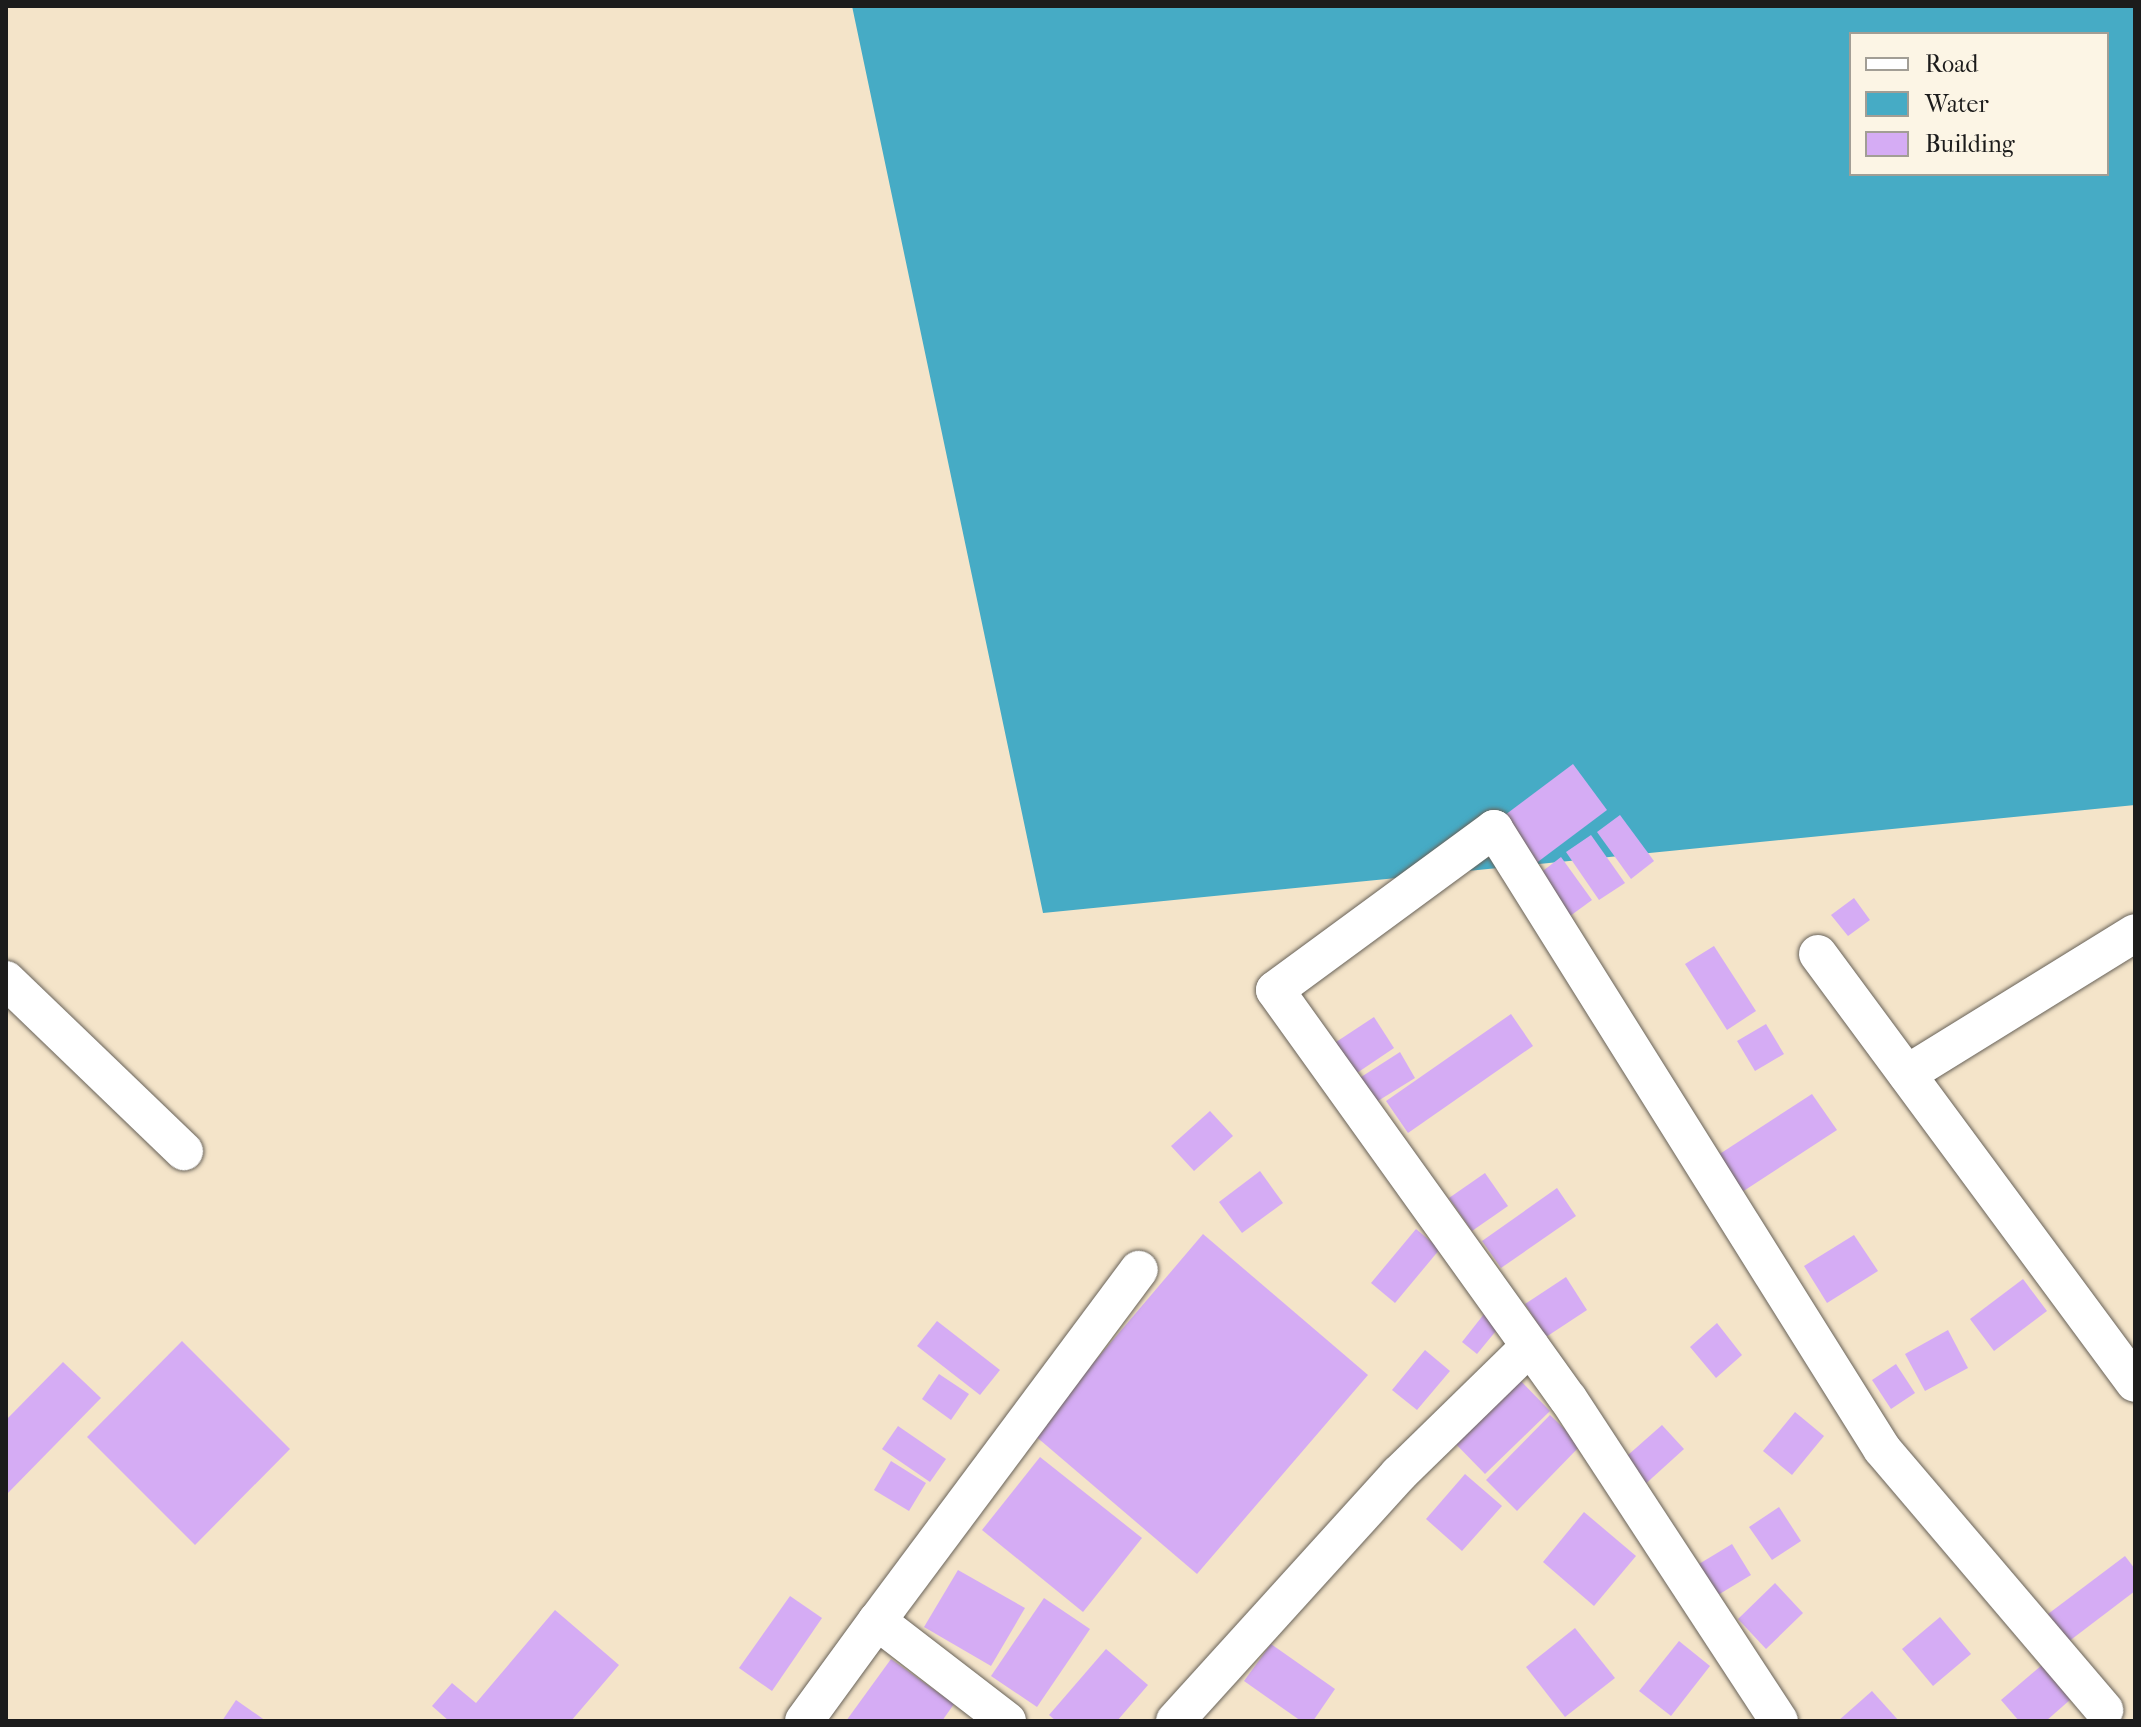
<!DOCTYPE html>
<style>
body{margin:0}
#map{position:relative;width:2141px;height:1727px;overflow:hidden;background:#f4e4c9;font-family:"IM FELL French Canon",serif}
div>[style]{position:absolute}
.water>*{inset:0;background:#46abc5}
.building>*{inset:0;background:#d5acf4}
.roads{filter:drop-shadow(0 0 2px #686259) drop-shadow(0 0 2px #686259)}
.minor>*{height:38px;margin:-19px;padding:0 19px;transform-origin:19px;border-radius:19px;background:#fff}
span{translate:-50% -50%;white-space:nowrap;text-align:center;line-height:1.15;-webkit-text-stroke:8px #fcf5e5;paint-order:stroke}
.frame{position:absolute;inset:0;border:8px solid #1c1c1c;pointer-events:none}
.legend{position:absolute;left:1849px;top:32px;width:260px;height:144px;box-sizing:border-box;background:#fcf5e5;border:2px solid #a29e95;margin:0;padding:10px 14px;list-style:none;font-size:24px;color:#1c1c1c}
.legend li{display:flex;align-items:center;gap:16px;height:40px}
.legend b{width:40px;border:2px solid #a29e95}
</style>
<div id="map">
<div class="water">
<i style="clip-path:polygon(evenodd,852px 6px,2135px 6px,2135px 805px,1043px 913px,852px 6px,1851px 34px,2107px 34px,2107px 174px,1851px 174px,1851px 34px)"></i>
</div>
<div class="building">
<i style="clip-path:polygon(1573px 764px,1607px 810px,1527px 870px,1493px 824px)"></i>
<i style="clip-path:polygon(1620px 815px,1654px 861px,1631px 879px,1597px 832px)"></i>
<i style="clip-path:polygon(1591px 835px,1625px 883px,1599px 900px,1566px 852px)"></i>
<i style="clip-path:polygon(1561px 857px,1592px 900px,1566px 919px,1535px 877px)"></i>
<i style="clip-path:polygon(1854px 898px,1870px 920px,1848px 936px,1831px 915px)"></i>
<i style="clip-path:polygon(1714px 946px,1756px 1011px,1727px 1030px,1685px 964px)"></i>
<i style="clip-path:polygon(1511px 1014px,1533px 1046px,1408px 1133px,1386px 1101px)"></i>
<i style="clip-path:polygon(1374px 1017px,1394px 1048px,1351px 1077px,1330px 1046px)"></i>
<i style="clip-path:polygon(1766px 1024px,1784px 1054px,1755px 1071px,1737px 1041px)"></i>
<i style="clip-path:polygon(1400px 1052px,1415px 1078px,1373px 1104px,1358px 1079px)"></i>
<i style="clip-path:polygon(1812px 1094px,1837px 1130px,1739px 1194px,1715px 1157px)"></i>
<i style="clip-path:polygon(1210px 1111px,1233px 1136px,1194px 1171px,1171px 1146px)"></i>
<i style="clip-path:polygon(1260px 1171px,1283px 1203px,1242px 1233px,1219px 1202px)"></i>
<i style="clip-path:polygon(1485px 1173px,1508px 1206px,1472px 1231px,1449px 1198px)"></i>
<i style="clip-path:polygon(1557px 1188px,1576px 1216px,1501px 1268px,1482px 1241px)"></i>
<i style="clip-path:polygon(1416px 1229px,1440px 1249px,1395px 1303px,1371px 1283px)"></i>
<i style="clip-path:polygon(1203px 1234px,1368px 1375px,1197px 1574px,1033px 1434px)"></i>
<i style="clip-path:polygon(1854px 1235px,1878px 1271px,1827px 1303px,1804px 1266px)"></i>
<i style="clip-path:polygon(1566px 1277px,1587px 1310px,1546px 1337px,1525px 1304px)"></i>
<i style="clip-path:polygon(2023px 1279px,2047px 1311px,1994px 1351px,1970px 1319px)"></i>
<i style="clip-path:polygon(1484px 1314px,1500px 1326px,1477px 1354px,1462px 1342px)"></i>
<i style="clip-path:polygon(937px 1321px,1000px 1370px,980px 1395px,917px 1346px)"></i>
<i style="clip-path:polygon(1717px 1323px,1742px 1355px,1716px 1378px,1690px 1347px)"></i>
<i style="clip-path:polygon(1948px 1330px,1968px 1368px,1925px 1391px,1905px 1354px)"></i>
<i style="clip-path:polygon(182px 1341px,290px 1449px,195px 1545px,87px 1437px)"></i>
<i style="clip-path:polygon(1425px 1350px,1450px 1371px,1417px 1410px,1392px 1390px)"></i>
<i style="clip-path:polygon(63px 1362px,101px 1398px,6px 1495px,6px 1420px)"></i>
<i style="clip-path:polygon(1896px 1364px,1915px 1393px,1891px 1409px,1872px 1380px)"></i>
<i style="clip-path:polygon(1512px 1372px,1550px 1411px,1485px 1474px,1448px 1436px)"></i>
<i style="clip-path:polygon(939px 1374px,969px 1394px,951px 1420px,922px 1399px)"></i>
<i style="clip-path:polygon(1795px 1412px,1824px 1436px,1792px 1475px,1763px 1451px)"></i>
<i style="clip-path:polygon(1550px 1415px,1581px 1445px,1517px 1511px,1486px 1480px)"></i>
<i style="clip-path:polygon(1662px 1425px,1684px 1449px,1641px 1488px,1619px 1463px)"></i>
<i style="clip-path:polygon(898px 1426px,946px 1459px,930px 1482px,882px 1449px)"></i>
<i style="clip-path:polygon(1040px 1457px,1142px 1538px,1083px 1612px,982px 1530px)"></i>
<i style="clip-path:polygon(891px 1461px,926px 1483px,909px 1511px,874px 1490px)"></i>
<i style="clip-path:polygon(1465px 1474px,1502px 1506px,1462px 1551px,1426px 1519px)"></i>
<i style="clip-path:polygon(1779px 1507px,1801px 1541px,1772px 1560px,1749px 1527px)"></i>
<i style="clip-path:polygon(1584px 1512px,1636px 1556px,1594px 1606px,1543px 1562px)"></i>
<i style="clip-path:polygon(1732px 1544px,1751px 1575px,1713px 1598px,1694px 1567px)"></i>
<i style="clip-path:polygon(2125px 1556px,2135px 1569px,2135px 1591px,2068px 1642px,2048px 1614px)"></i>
<i style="clip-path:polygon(958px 1570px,1025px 1608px,991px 1666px,924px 1627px)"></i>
<i style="clip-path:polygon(1775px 1583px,1803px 1613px,1766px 1649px,1738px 1619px)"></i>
<i style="clip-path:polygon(790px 1596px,822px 1618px,772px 1691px,739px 1668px)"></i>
<i style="clip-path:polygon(1044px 1598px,1090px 1629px,1037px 1707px,991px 1676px)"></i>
<i style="clip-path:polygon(555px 1610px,619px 1665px,571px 1721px,449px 1721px,432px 1706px,452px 1683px,476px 1703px)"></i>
<i style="clip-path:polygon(1940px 1617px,1971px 1654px,1933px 1686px,1902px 1649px)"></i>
<i style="clip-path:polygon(1575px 1628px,1615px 1678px,1565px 1717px,1526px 1667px)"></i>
<i style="clip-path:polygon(1679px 1641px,1710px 1666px,1671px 1716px,1639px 1691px)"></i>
<i style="clip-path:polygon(1271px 1644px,1335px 1689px,1313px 1721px,1301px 1721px,1244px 1681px)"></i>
<i style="clip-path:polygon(1106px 1649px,1148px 1685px,1117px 1721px,1056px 1721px,1049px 1715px)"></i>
<i style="clip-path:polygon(891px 1659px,954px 1704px,942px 1721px,846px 1721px)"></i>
<i style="clip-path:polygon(2042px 1665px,2071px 1699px,2046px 1721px,2019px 1721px,2001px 1700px)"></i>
<i style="clip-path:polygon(1872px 1691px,1899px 1721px,1838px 1721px)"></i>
<i style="clip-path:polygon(236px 1700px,266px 1721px,222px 1721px)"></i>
</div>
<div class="roads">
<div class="minor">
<i style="left:1818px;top:954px;width:533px;rotate:53.54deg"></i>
<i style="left:6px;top:980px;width:247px;rotate:43.9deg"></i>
<i style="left:1907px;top:1074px;width:268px;rotate:-31.7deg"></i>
<i style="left:804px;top:1721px;width:124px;rotate:-53.9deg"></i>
<i style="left:1007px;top:1721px;width:164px;rotate:-142.4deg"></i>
<i style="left:877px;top:1621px;width:438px;rotate:-53.3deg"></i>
<i style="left:1175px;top:1721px;width:333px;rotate:-47.8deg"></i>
<i style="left:1399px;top:1474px;width:183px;rotate:-44.3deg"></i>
<i style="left:1779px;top:1721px;width:385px;rotate:-123.2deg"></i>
<i style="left:1568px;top:1399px;width:503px;rotate:-125.62deg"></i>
<i style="left:1275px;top:990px;width:272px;rotate:-36.3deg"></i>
<i style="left:1494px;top:829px;width:731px;rotate:57.96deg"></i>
<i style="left:1882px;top:1449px;width:343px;rotate:49.6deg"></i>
</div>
</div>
<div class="frame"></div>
<ul class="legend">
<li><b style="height:10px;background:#fff"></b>Road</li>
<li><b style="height:22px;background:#46abc5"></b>Water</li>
<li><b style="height:22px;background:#d5acf4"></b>Building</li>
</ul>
</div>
